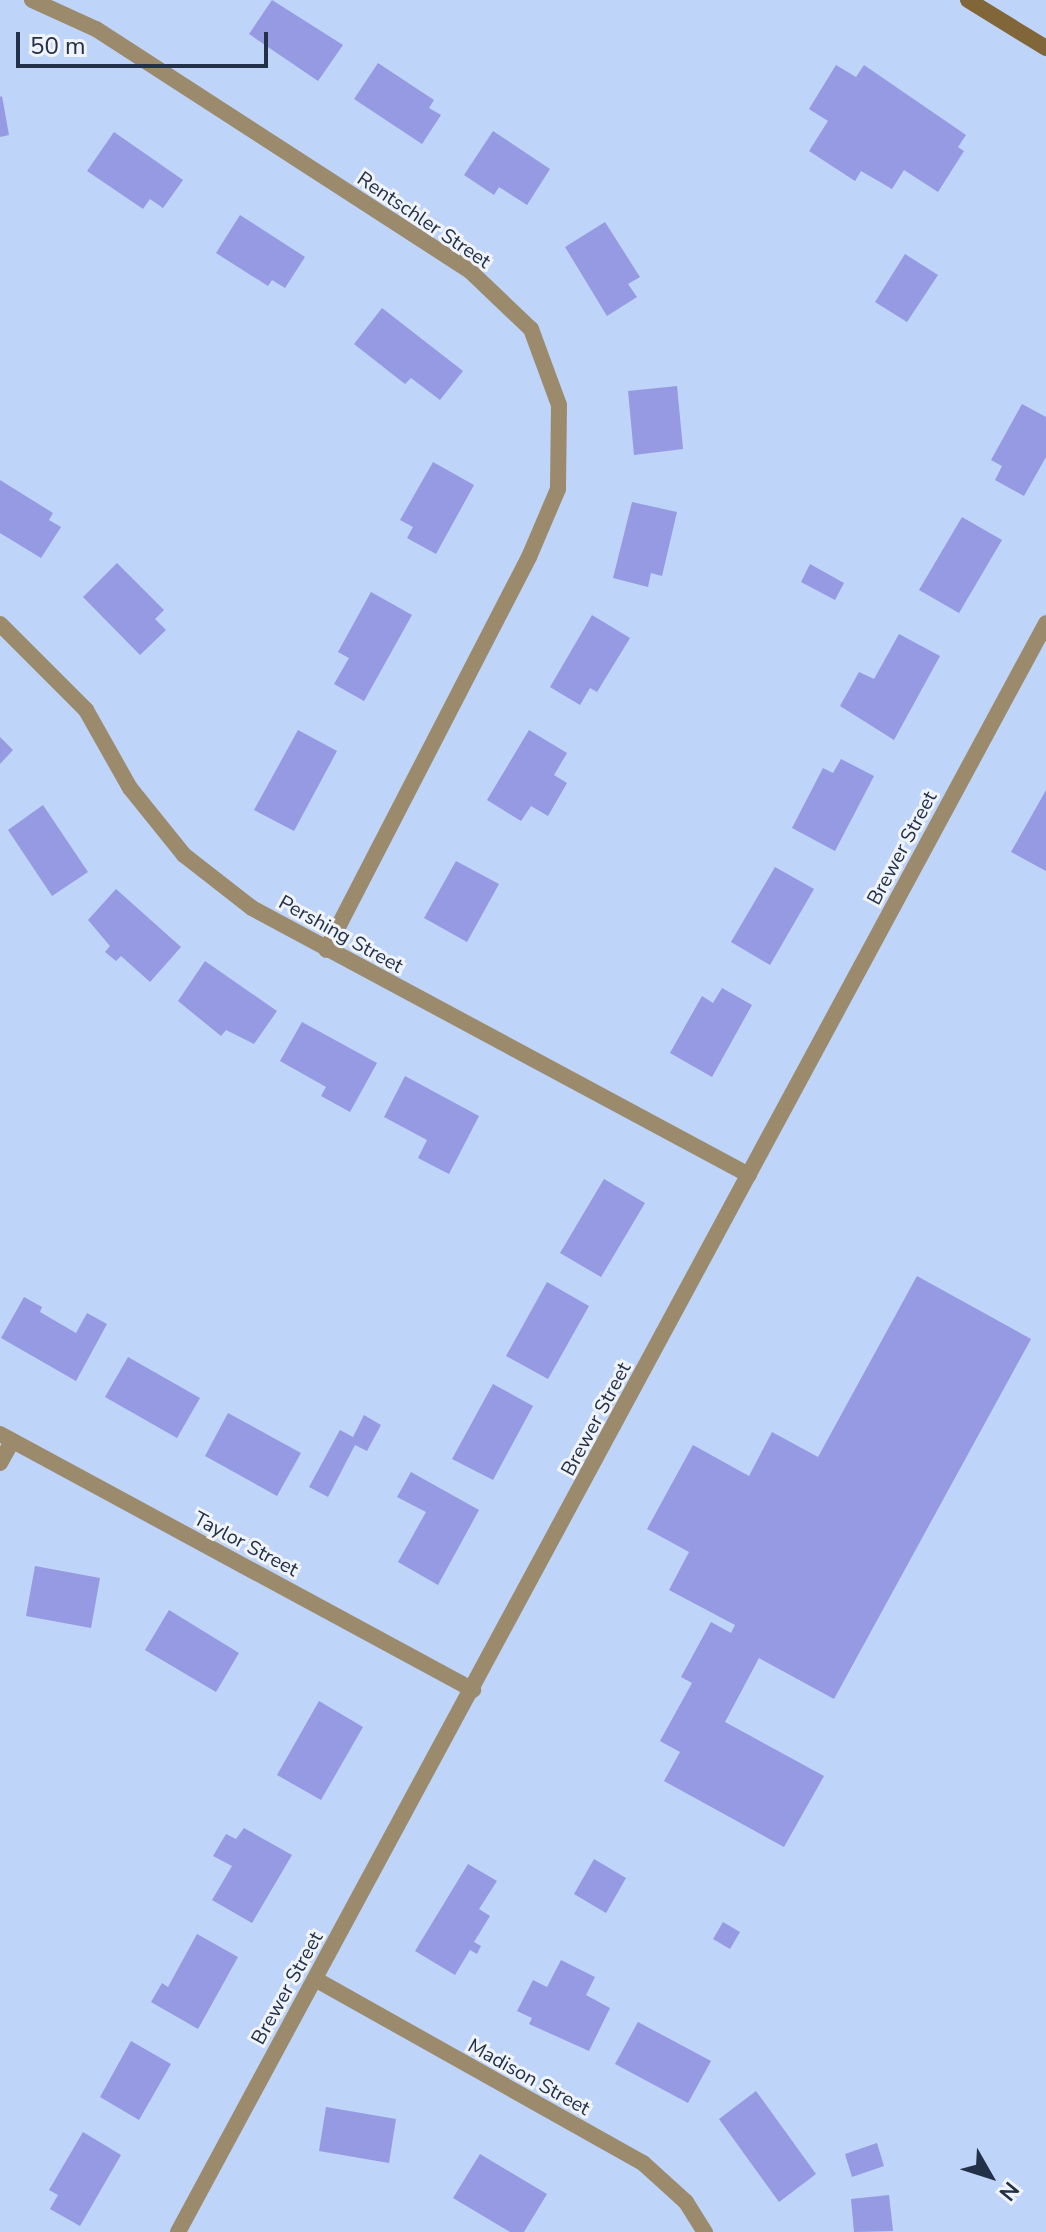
<!DOCTYPE html>
<style>
body{margin:0}
#map{position:relative;width:1046px;height:2232px;overflow:hidden;background:#bed4f9;font-family:"Nunito Sans",sans-serif}
div>[style]{position:absolute}
.building>*{inset:0;background:#969ae2}
.minor>*{height:16px;margin:-8px;padding:0 8px;transform-origin:8px;border-radius:8px;background:#9b8a6c}
.tertiary>*{height:16px;margin:-8px;padding:0 8px;transform-origin:8px;border-radius:8px;background:#9b8a6c}
.secondary>*{height:16px;margin:-8px;padding:0 8px;transform-origin:8px;border-radius:8px;background:#806638}
span{translate:-50% -50%;white-space:nowrap;text-align:center;line-height:1.15;-webkit-text-stroke:6px #f0f4fa;paint-order:stroke}
.street-label{font-size:20px;color:#223048}
.north{position:absolute;left:950px;top:2136px;width:80px;height:80px;-webkit-text-stroke:6px #f0f4fa;paint-order:stroke;rotate:129deg;font-size:22px;font-weight:700;line-height:32px;text-align:center;color:#223048}
.north::after{content:'';display:block;margin:auto;width:28px;height:36px;background:#223048;clip-path:polygon(50% 0,100% 100%,50% 72%,0 100%)}
.scale{position:absolute;left:16px;top:32px;width:252px;height:36px;box-sizing:border-box;border:4px solid #223048;border-top:0;padding-left:10px;font-size:24px;line-height:28px;white-space:nowrap;color:#223048;-webkit-text-stroke:6px #f0f4fa;paint-order:stroke}
</style>
<div id="map">
<div class="building">
<i style="clip-path:polygon(272px 0,343px 45px,318px 81px,249px 34px)"></i>
<i style="clip-path:polygon(378px 63px,434px 100px,429px 108px,441px 115px,422px 144px,354px 99px)"></i>
<i style="clip-path:polygon(836px 65px,856px 77px,864px 65px,966px 135px,958px 147px,964px 151px,938px 192px,904px 170px,892px 189px,861px 171px,855px 181px,809px 151px,828px 121px,809px 109px)"></i>
<i style="clip-path:polygon(2px 96px,9px 135px,0 137px,0 97px)"></i>
<i style="clip-path:polygon(493px 131px,550px 169px,527px 205px,499px 187px,494px 195px,464px 175px)"></i>
<i style="clip-path:polygon(114px 132px,183px 180px,163px 208px,150px 199px,143px 209px,87px 171px)"></i>
<i style="clip-path:polygon(240px 215px,305px 257px,285px 288px,272px 280px,268px 286px,216px 253px)"></i>
<i style="clip-path:polygon(605px 222px,640px 277px,628px 284px,637px 297px,607px 316px,565px 247px)"></i>
<i style="clip-path:polygon(905px 254px,938px 275px,907px 322px,875px 302px)"></i>
<i style="clip-path:polygon(382px 308px,463px 371px,440px 400px,411px 378px,405px 384px,354px 344px)"></i>
<i style="clip-path:polygon(677px 386px,683px 449px,634px 455px,628px 391px)"></i>
<i style="clip-path:polygon(1022px 404px,1046px 417px,1046px 457px,1024px 496px,995px 480px,1002px 466px,991px 460px)"></i>
<i style="clip-path:polygon(433px 462px,474px 485px,436px 554px,407px 538px,413px 527px,400px 520px)"></i>
<i style="clip-path:polygon(0 480px,53px 513px,49px 520px,61px 527px,41px 558px,0 533px)"></i>
<i style="clip-path:polygon(632px 502px,677px 512px,662px 576px,651px 573px,648px 587px,613px 578px)"></i>
<i style="clip-path:polygon(962px 517px,1002px 540px,959px 613px,919px 590px)"></i>
<i style="clip-path:polygon(117px 563px,164px 610px,155px 619px,166px 630px,140px 655px,83px 597px)"></i>
<i style="clip-path:polygon(810px 564px,844px 583px,835px 600px,801px 582px)"></i>
<i style="clip-path:polygon(371px 592px,412px 615px,364px 701px,334px 684px,349px 658px,338px 652px)"></i>
<i style="clip-path:polygon(592px 615px,630px 638px,597px 692px,590px 688px,580px 705px,550px 687px)"></i>
<i style="clip-path:polygon(899px 634px,940px 656px,894px 740px,840px 706px,859px 672px,874px 679px)"></i>
<i style="clip-path:polygon(298px 730px,337px 751px,294px 831px,254px 810px)"></i>
<i style="clip-path:polygon(529px 730px,567px 753px,554px 775px,567px 783px,548px 816px,531px 806px,521px 821px,487px 800px)"></i>
<i style="clip-path:polygon(0 737px,13px 750px,0 764px)"></i>
<i style="clip-path:polygon(841px 759px,874px 776px,835px 851px,792px 828px,823px 768px,833px 773px)"></i>
<i style="clip-path:polygon(1046px 790px,1046px 871px,1011px 852px)"></i>
<i style="clip-path:polygon(43px 805px,88px 872px,52px 896px,8px 830px)"></i>
<i style="clip-path:polygon(456px 861px,499px 884px,467px 942px,424px 918px)"></i>
<i style="clip-path:polygon(775px 867px,814px 889px,770px 965px,731px 942px)"></i>
<i style="clip-path:polygon(116px 889px,181px 947px,150px 982px,121px 956px,116px 961px,105px 952px,110px 946px,88px 920px)"></i>
<i style="clip-path:polygon(205px 961px,277px 1011px,254px 1044px,226px 1030px,221px 1036px,178px 1001px)"></i>
<i style="clip-path:polygon(722px 988px,752px 1005px,712px 1077px,670px 1053px,702px 996px,713px 1003px)"></i>
<i style="clip-path:polygon(302px 1022px,377px 1063px,350px 1112px,321px 1096px,326px 1087px,280px 1061px)"></i>
<i style="clip-path:polygon(405px 1076px,479px 1116px,449px 1174px,418px 1158px,427px 1140px,384px 1117px)"></i>
<i style="clip-path:polygon(604px 1179px,645px 1203px,601px 1277px,560px 1253px)"></i>
<i style="clip-path:polygon(917px 1276px,1031px 1339px,834px 1699px,759px 1658px,725px 1722px,824px 1776px,784px 1847px,664px 1781px,680px 1752px,660px 1741px,692px 1683px,681px 1677px,711px 1622px,731px 1633px,735px 1625px,669px 1590px,689px 1552px,647px 1529px,693px 1445px,749px 1476px,772px 1432px,818px 1457px)"></i>
<i style="clip-path:polygon(547px 1282px,589px 1306px,548px 1379px,506px 1356px)"></i>
<i style="clip-path:polygon(24px 1297px,42px 1307px,40px 1312px,76px 1333px,87px 1313px,107px 1324px,76px 1381px,1px 1338px)"></i>
<i style="clip-path:polygon(128px 1357px,200px 1398px,177px 1438px,105px 1397px)"></i>
<i style="clip-path:polygon(493px 1384px,533px 1406px,493px 1480px,452px 1459px)"></i>
<i style="clip-path:polygon(228px 1413px,301px 1453px,277px 1496px,205px 1456px)"></i>
<i style="clip-path:polygon(364px 1415px,381px 1425px,367px 1451px,355px 1445px,328px 1497px,309px 1487px,340px 1430px,353px 1437px)"></i>
<i style="clip-path:polygon(411px 1472px,479px 1510px,438px 1585px,398px 1562px,426px 1512px,397px 1497px)"></i>
<i style="clip-path:polygon(35px 1566px,100px 1578px,91px 1628px,26px 1616px)"></i>
<i style="clip-path:polygon(169px 1610px,239px 1653px,216px 1692px,145px 1650px)"></i>
<i style="clip-path:polygon(319px 1701px,363px 1727px,321px 1800px,277px 1775px)"></i>
<i style="clip-path:polygon(244px 1828px,292px 1855px,252px 1923px,212px 1900px,232px 1866px,213px 1856px,226px 1834px,236px 1839px)"></i>
<i style="clip-path:polygon(594px 1859px,626px 1878px,606px 1913px,574px 1894px)"></i>
<i style="clip-path:polygon(468px 1864px,497px 1881px,479px 1909px,490px 1916px,474px 1942px,481px 1946px,477px 1954px,470px 1950px,455px 1975px,415px 1951px)"></i>
<i style="clip-path:polygon(723px 1922px,740px 1932px,730px 1949px,713px 1939px)"></i>
<i style="clip-path:polygon(197px 1934px,238px 1957px,198px 2029px,151px 2002px,162px 1983px,168px 1987px)"></i>
<i style="clip-path:polygon(561px 1960px,595px 1977px,586px 1995px,610px 2008px,589px 2051px,529px 2024px,532px 2018px,517px 2011px,533px 1980px,547px 1987px)"></i>
<i style="clip-path:polygon(638px 2022px,711px 2061px,688px 2103px,615px 2064px)"></i>
<i style="clip-path:polygon(131px 2041px,171px 2064px,139px 2120px,100px 2097px)"></i>
<i style="clip-path:polygon(756px 2091px,816px 2174px,779px 2202px,719px 2119px)"></i>
<i style="clip-path:polygon(326px 2107px,396px 2119px,389px 2163px,319px 2151px)"></i>
<i style="clip-path:polygon(83px 2132px,121px 2155px,80px 2226px,50px 2209px,58px 2195px,49px 2190px)"></i>
<i style="clip-path:polygon(877px 2143px,884px 2166px,852px 2177px,845px 2154px)"></i>
<i style="clip-path:polygon(480px 2154px,547px 2194px,524px 2232px,510px 2232px,453px 2198px)"></i>
<i style="clip-path:polygon(889px 2195px,893px 2231px,854px 2232px,851px 2199px)"></i>
</div>
<div class="minor">
<i style="left:32px;top:0;width:70px;rotate:24.4deg"></i>
<i style="left:96px;top:29px;width:445px;rotate:32.9deg"></i>
<i style="left:470px;top:271px;width:84px;rotate:43.6deg"></i>
<i style="left:531px;top:329px;width:81px;rotate:69.8deg"></i>
<i style="left:559px;top:405px;width:84px;rotate:90.7deg"></i>
<i style="left:558px;top:489px;width:74px;rotate:113.1deg"></i>
<i style="left:529px;top:557px;width:442px;rotate:117.3deg"></i>
<i style="left:0;top:624px;width:122px;rotate:45deg"></i>
<i style="left:86px;top:710px;width:90px;rotate:60.6deg"></i>
<i style="left:130px;top:788px;width:86px;rotate:51.1deg"></i>
<i style="left:184px;top:855px;width:86px;rotate:37.9deg"></i>
<i style="left:252px;top:908px;width:564px;rotate:28.25deg"></i>
<i style="left:0;top:1434px;width:538px;rotate:28.42deg"></i>
<i style="left:0;top:1463px;width:25px;rotate:-61deg"></i>
<i style="left:315px;top:1979px;width:376px;rotate:29.3deg"></i>
<i style="left:643px;top:2163px;width:58px;rotate:42.2deg"></i>
<i style="left:686px;top:2202px;width:36px;rotate:58deg"></i>
</div>
<div class="tertiary">
<i style="left:178px;top:2232px;width:1828px;rotate:-61.65deg"></i>
</div>
<div class="secondary">
<i style="left:968px;top:0;width:92px;rotate:31.6deg"></i>
</div>
<div class="street-label">
<span style="left:424px;top:220px;rotate:34deg">Rentschler Street</span>
<span style="left:902px;top:848px;rotate:-62deg">Brewer Street</span>
<span style="left:341px;top:934px;rotate:29deg">Pershing Street</span>
<span style="left:596px;top:1419px;rotate:-62deg">Brewer Street</span>
<span style="left:246px;top:1544px;rotate:28deg">Taylor Street</span>
<span style="left:287px;top:1988px;rotate:-61deg">Brewer Street</span>
<span style="left:529px;top:2077px;rotate:29deg">Madison Street</span>
</div>
<div class="north">N</div>
<div class="scale">50 m</div>
</div>
